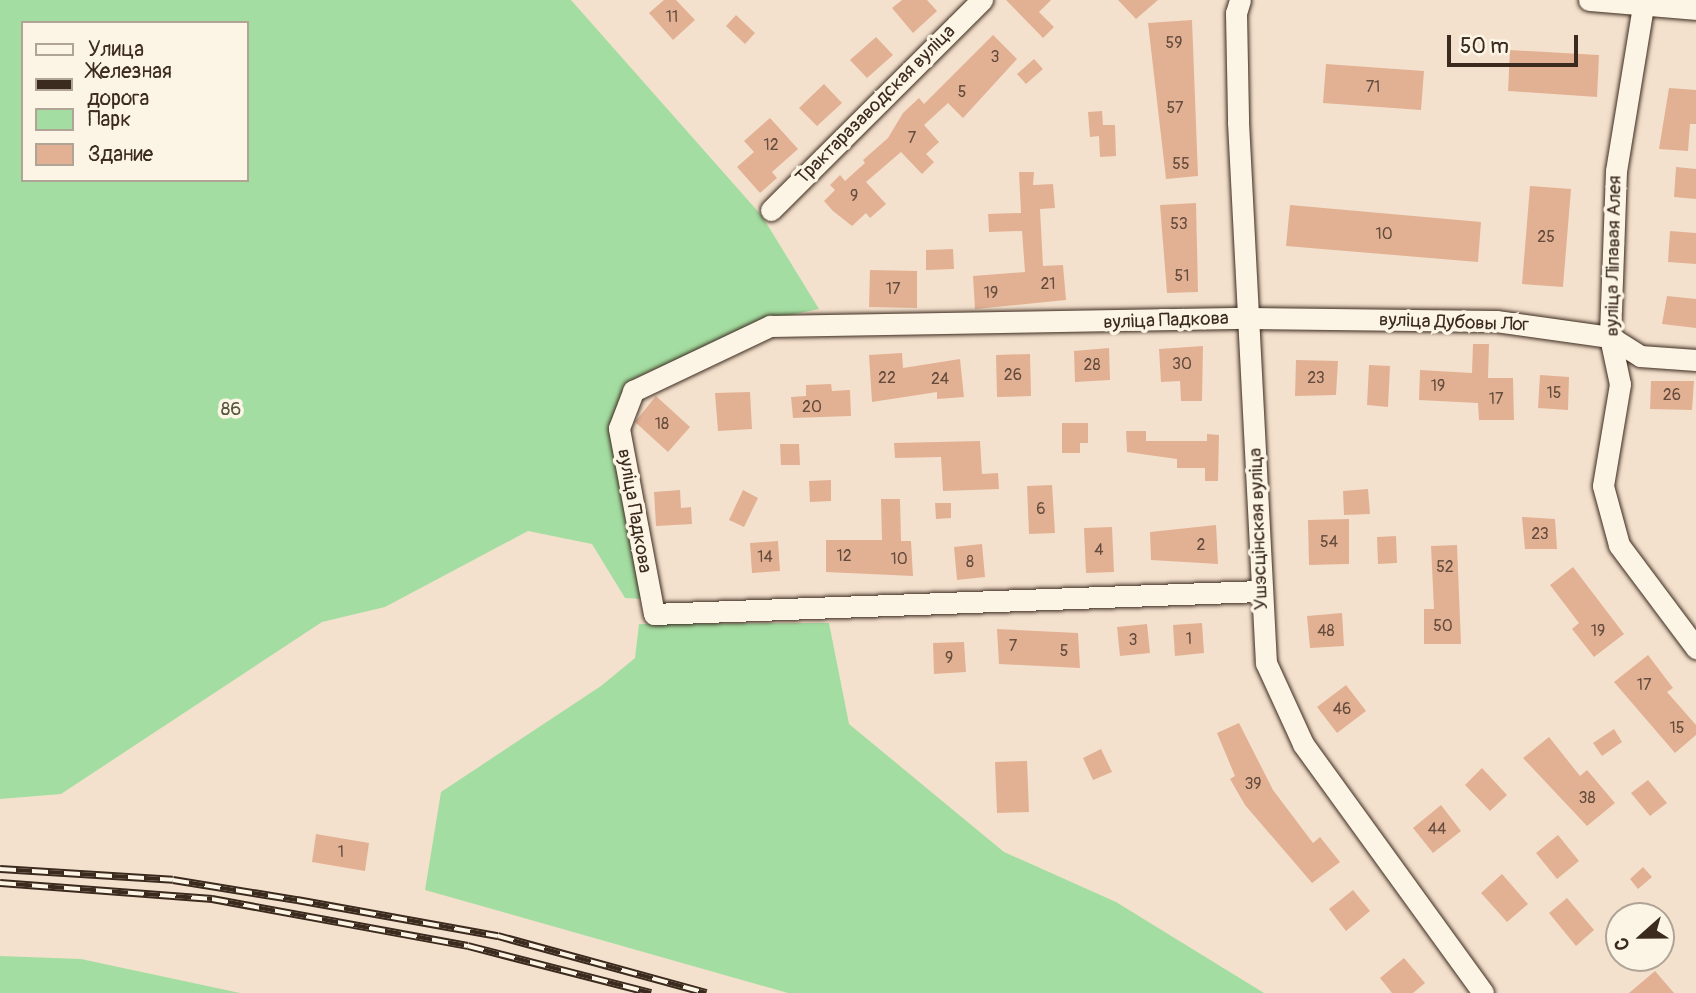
<!DOCTYPE html>
<meta charset="utf-8">
<style>
body{margin:0}
#map{position:relative;width:1696px;height:993px;overflow:hidden;background:#f4e1cd;font-family:Pangolin,sans-serif}
div>[style]{position:absolute}
.green>*{inset:0;background:#a4dda1}
.building>*{inset:0;background:#e2b194}
.roads{filter:drop-shadow(0 0 2px #3b2a1e) drop-shadow(0 0 2px #3b2a1e)}
.minor>*{height:21px;margin:-10.5px;padding:0 10.5px;transform-origin:10.5px;border-radius:10.5px;background:#fcf5e5}
.rail>*{height:8px;margin-top:-4px;transform-origin:0;background:repeating-linear-gradient(90deg,#fcf5e5 0 16px,#3b2a1e 0 32px);box-sizing:border-box;border-block:2px solid #3b2a1e}
span{translate:-50% -50%;white-space:nowrap;text-align:center;line-height:1.15;-webkit-text-stroke:7px #fcf5e5;paint-order:stroke}
.number-label{font-size:16px;color:#654c3c}
.number-label span{-webkit-text-stroke-width:0}
.street-label{font-size:19px;color:#3b2a1e}
.park-label{font-size:19px;color:#55573f}
.legend{position:absolute;left:21px;top:21px;width:228px;height:161px;box-sizing:border-box;background:#fcf5e5;border:2px solid #afa495;margin:0;padding:9px 12px;list-style:none;font-size:21px;color:#3b2a1e}
.legend li{display:flex;align-items:center;gap:14px;height:35px}
.legend b{width:35px;border:2px solid #afa495}
.north{position:absolute;left:1605px;top:902px;width:70px;height:70px;box-sizing:border-box;background:#fcf5e5;border:2px solid #afa495;border-radius:50%;rotate:249deg;font-size:19px;font-weight:700;line-height:28px;text-align:center;color:#3b2a1e}
.north::after{content:'';display:block;margin:auto;width:24px;height:32px;background:#3b2a1e;clip-path:polygon(50% 0,100% 100%,50% 72%,0 100%)}
.scale{position:absolute;left:1447px;top:35px;width:131px;height:32px;box-sizing:border-box;border:4px solid #3b2a1e;border-top:0;padding-left:9px;font-size:21px;line-height:24px;white-space:nowrap;color:#3b2a1e;-webkit-text-stroke:5px #fcf5e5;paint-order:stroke}
</style>
<div id="map">
<div class="green">
<i style="clip-path:polygon(evenodd,0 0,571px 0,762px 216px,819px 309px,766px 320px,629px 381px,610px 425px,644px 599px,625px 598px,592px 544px,528px 531px,385px 607px,322px 622px,61px 794px,0 799px,0 0,23px 23px,247px 23px,247px 180px,23px 180px,23px 23px)"></i>
<i style="clip-path:polygon(829px 623px,849px 724px,1004px 852px,1116px 902px,1264px 993px,788px 993px,425px 890px,441px 792px,601px 686px,635px 658px,639px 624px)"></i>
<i style="clip-path:polygon(0 956px,81px 959px,240px 993px,0 993px)"></i>
</div>
<div class="building">
<i style="clip-path:polygon(664px 0,676px 0,695px 20px,673px 40px,649px 13px)"></i>
<i style="clip-path:polygon(902px 0,927px 0,937px 11px,913px 33px,892px 8px)"></i>
<i style="clip-path:polygon(1006px 0,1051px 0,1039px 12px,1054px 27px,1043px 38px)"></i>
<i style="clip-path:polygon(1118px 0,1158px 0,1136px 19px)"></i>
<i style="clip-path:polygon(736px 15px,755px 33px,745px 44px,726px 26px)"></i>
<i style="clip-path:polygon(1192px 20px,1198px 176px,1166px 179px,1148px 23px)"></i>
<i style="clip-path:polygon(993px 35px,1017px 59px,963px 118px,948px 103px,924px 125px,939px 142px,926px 154px,934px 162px,922px 174px,901px 152px,866px 182px,886px 204px,870px 218px,866px 213px,852px 226px,833px 211px,824px 201px,835px 190px,830px 185px,840px 175px,845px 181px,865px 163px,863px 160px,888px 138px,903px 113px,919px 98px,924px 104px)"></i>
<i style="clip-path:polygon(876px 37px,893px 55px,867px 78px,850px 60px)"></i>
<i style="clip-path:polygon(1510px 50px,1599px 55px,1597px 97px,1508px 91px)"></i>
<i style="clip-path:polygon(1034px 59px,1043px 69px,1026px 84px,1017px 74px)"></i>
<i style="clip-path:polygon(1326px 64px,1424px 71px,1421px 110px,1323px 103px)"></i>
<i style="clip-path:polygon(824px 84px,842px 103px,817px 126px,799px 108px)"></i>
<i style="clip-path:polygon(1669px 88px,1696px 90px,1696px 124px,1690px 124px,1688px 151px,1659px 149px)"></i>
<i style="clip-path:polygon(1102px 111px,1103px 125px,1115px 125px,1116px 156px,1100px 157px,1099px 136px,1090px 137px,1088px 112px)"></i>
<i style="clip-path:polygon(770px 118px,798px 149px,772px 172px,777px 178px,760px 193px,737px 167px,754px 152px,744px 141px)"></i>
<i style="clip-path:polygon(1676px 167px,1696px 169px,1696px 199px,1674px 197px)"></i>
<i style="clip-path:polygon(1019px 172px,1034px 172px,1033px 185px,1053px 184px,1055px 208px,1040px 209px,1043px 266px,1063px 265px,1066px 300px,975px 309px,973px 276px,1025px 272px,1022px 231px,989px 232px,988px 214px,1021px 213px)"></i>
<i style="clip-path:polygon(1530px 186px,1571px 189px,1563px 287px,1522px 284px)"></i>
<i style="clip-path:polygon(1196px 203px,1198px 292px,1167px 293px,1160px 205px)"></i>
<i style="clip-path:polygon(1290px 205px,1481px 222px,1478px 262px,1286px 246px)"></i>
<i style="clip-path:polygon(1670px 231px,1696px 233px,1696px 264px,1668px 262px)"></i>
<i style="clip-path:polygon(953px 249px,954px 269px,926px 270px,926px 250px)"></i>
<i style="clip-path:polygon(870px 270px,917px 271px,917px 308px,869px 307px)"></i>
<i style="clip-path:polygon(1667px 296px,1696px 299px,1696px 328px,1662px 324px)"></i>
<i style="clip-path:polygon(1473px 344px,1489px 344px,1488px 378px,1513px 378px,1514px 420px,1479px 420px,1478px 403px,1419px 400px,1420px 370px,1472px 373px)"></i>
<i style="clip-path:polygon(1203px 346px,1202px 401px,1181px 401px,1180px 381px,1161px 382px,1159px 349px)"></i>
<i style="clip-path:polygon(1109px 348px,1110px 380px,1075px 382px,1074px 351px)"></i>
<i style="clip-path:polygon(902px 353px,903px 368px,960px 359px,964px 397px,937px 399px,937px 392px,872px 402px,869px 355px)"></i>
<i style="clip-path:polygon(1030px 354px,1031px 396px,997px 397px,996px 355px)"></i>
<i style="clip-path:polygon(1296px 360px,1338px 361px,1336px 395px,1295px 396px)"></i>
<i style="clip-path:polygon(1369px 365px,1390px 366px,1388px 407px,1367px 405px)"></i>
<i style="clip-path:polygon(1540px 375px,1569px 377px,1568px 410px,1538px 408px)"></i>
<i style="clip-path:polygon(1651px 381px,1694px 381px,1692px 410px,1650px 409px)"></i>
<i style="clip-path:polygon(831px 384px,832px 391px,850px 390px,851px 416px,793px 418px,791px 397px,806px 396px,806px 385px)"></i>
<i style="clip-path:polygon(750px 392px,752px 429px,718px 431px,715px 393px)"></i>
<i style="clip-path:polygon(656px 396px,690px 427px,668px 452px,635px 422px)"></i>
<i style="clip-path:polygon(1062px 423px,1088px 423px,1088px 443px,1080px 443px,1080px 453px,1062px 453px)"></i>
<i style="clip-path:polygon(1126px 431px,1146px 431px,1146px 441px,1207px 441px,1207px 434px,1219px 435px,1218px 481px,1205px 481px,1205px 468px,1177px 468px,1177px 459px,1127px 452px)"></i>
<i style="clip-path:polygon(980px 441px,982px 474px,998px 473px,999px 489px,943px 491px,941px 457px,895px 458px,894px 443px)"></i>
<i style="clip-path:polygon(780px 444px,799px 444px,800px 465px,781px 465px)"></i>
<i style="clip-path:polygon(831px 480px,831px 501px,810px 502px,809px 481px)"></i>
<i style="clip-path:polygon(1052px 485px,1055px 533px,1029px 534px,1027px 486px)"></i>
<i style="clip-path:polygon(1368px 489px,1370px 514px,1344px 515px,1343px 491px)"></i>
<i style="clip-path:polygon(680px 490px,681px 508px,691px 507px,692px 524px,656px 526px,654px 492px)"></i>
<i style="clip-path:polygon(743px 490px,758px 498px,744px 527px,729px 520px)"></i>
<i style="clip-path:polygon(881px 499px,900px 499px,901px 541px,911px 541px,913px 576px,826px 572px,826px 540px,882px 540px)"></i>
<i style="clip-path:polygon(935px 503px,951px 503px,951px 518px,936px 519px)"></i>
<i style="clip-path:polygon(1522px 517px,1555px 519px,1557px 549px,1525px 549px)"></i>
<i style="clip-path:polygon(1349px 519px,1349px 564px,1309px 565px,1308px 520px)"></i>
<i style="clip-path:polygon(1216px 525px,1218px 564px,1151px 560px,1150px 532px)"></i>
<i style="clip-path:polygon(1112px 527px,1114px 572px,1086px 573px,1084px 528px)"></i>
<i style="clip-path:polygon(1396px 536px,1397px 563px,1378px 564px,1377px 537px)"></i>
<i style="clip-path:polygon(778px 541px,780px 571px,752px 573px,750px 543px)"></i>
<i style="clip-path:polygon(982px 544px,985px 577px,957px 580px,954px 547px)"></i>
<i style="clip-path:polygon(1457px 545px,1461px 644px,1424px 644px,1424px 609px,1434px 609px,1431px 546px)"></i>
<i style="clip-path:polygon(1573px 567px,1624px 634px,1594px 657px,1572px 629px,1579px 623px,1550px 585px)"></i>
<i style="clip-path:polygon(1342px 613px,1344px 646px,1310px 648px,1307px 616px)"></i>
<i style="clip-path:polygon(1202px 623px,1204px 653px,1175px 656px,1173px 625px)"></i>
<i style="clip-path:polygon(1147px 624px,1150px 653px,1120px 656px,1117px 627px)"></i>
<i style="clip-path:polygon(997px 629px,1078px 633px,1080px 668px,999px 664px)"></i>
<i style="clip-path:polygon(964px 642px,966px 672px,934px 674px,933px 643px)"></i>
<i style="clip-path:polygon(1648px 655px,1673px 688px,1667px 692px,1696px 725px,1696px 735px,1675px 753px,1614px 682px)"></i>
<i style="clip-path:polygon(1346px 685px,1366px 711px,1337px 733px,1317px 707px)"></i>
<i style="clip-path:polygon(1239px 723px,1273px 790px,1313px 843px,1320px 837px,1340px 862px,1312px 883px,1245px 805px,1230px 779px,1235px 776px,1217px 733px)"></i>
<i style="clip-path:polygon(1614px 729px,1622px 742px,1602px 756px,1593px 743px)"></i>
<i style="clip-path:polygon(1549px 737px,1580px 776px,1587px 770px,1615px 803px,1587px 826px,1523px 758px)"></i>
<i style="clip-path:polygon(1101px 749px,1112px 772px,1093px 780px,1083px 758px)"></i>
<i style="clip-path:polygon(1027px 761px,1029px 812px,997px 813px,995px 762px)"></i>
<i style="clip-path:polygon(1482px 768px,1507px 795px,1490px 811px,1465px 785px)"></i>
<i style="clip-path:polygon(1648px 780px,1667px 803px,1650px 816px,1631px 793px)"></i>
<i style="clip-path:polygon(1441px 805px,1461px 831px,1433px 853px,1413px 828px)"></i>
<i style="clip-path:polygon(316px 834px,369px 843px,365px 871px,312px 862px)"></i>
<i style="clip-path:polygon(1558px 835px,1579px 861px,1557px 879px,1536px 853px)"></i>
<i style="clip-path:polygon(1643px 867px,1652px 877px,1638px 889px,1630px 879px)"></i>
<i style="clip-path:polygon(1502px 874px,1528px 904px,1507px 922px,1481px 893px)"></i>
<i style="clip-path:polygon(1353px 890px,1370px 911px,1346px 931px,1329px 909px)"></i>
<i style="clip-path:polygon(1567px 898px,1594px 930px,1576px 946px,1549px 913px)"></i>
<i style="clip-path:polygon(1404px 958px,1425px 983px,1413px 993px,1392px 993px,1380px 978px)"></i>
<i style="clip-path:polygon(1655px 971px,1674px 993px,1629px 993px)"></i>
</div>
<div class="roads">
<div class="minor">
<i style="left:1240px;top:0;width:14px;rotate:107deg"></i>
<i style="left:1236px;top:13px;width:109px;rotate:88.9deg"></i>
<i style="left:1238px;top:122px;width:542px;rotate:87.04deg"></i>
<i style="left:1266px;top:663px;width:89px;rotate:65.4deg"></i>
<i style="left:1303px;top:744px;width:307px;rotate:54.1deg"></i>
<i style="left:1589px;top:0;width:107px;rotate:4.8deg"></i>
<i style="left:1644px;top:0;width:173px;rotate:99.3deg"></i>
<i style="left:1616px;top:171px;width:166px;rotate:92.1deg"></i>
<i style="left:1610px;top:337px;width:48px;rotate:78deg"></i>
<i style="left:1620px;top:384px;width:103px;rotate:99.5deg"></i>
<i style="left:1603px;top:486px;width:61px;rotate:74.8deg"></i>
<i style="left:1619px;top:545px;width:129px;rotate:53.2deg"></i>
<i style="left:771px;top:210px;width:298px;rotate:-44.9deg"></i>
<i style="left:1260px;top:591px;width:606px;rotate:177.83deg"></i>
<i style="left:654px;top:614px;width:189px;rotate:-100.7deg"></i>
<i style="left:619px;top:428px;width:40px;rotate:-69deg"></i>
<i style="left:633px;top:391px;width:152px;rotate:-25.4deg"></i>
<i style="left:770px;top:326px;width:478px;rotate:-1deg"></i>
<i style="left:1248px;top:318px;width:248px;rotate:0.7deg"></i>
<i style="left:1496px;top:321px;width:115px;rotate:8deg"></i>
<i style="left:1610px;top:337px;width:36px;rotate:32deg"></i>
<i style="left:1640px;top:356px;width:56px;rotate:4.1deg"></i>
</div>
</div>
<div class="rail">
<i style="left:0;top:869px;width:173px;rotate:3.6deg"></i>
<i style="left:173px;top:880px;width:126px;rotate:9.2deg"></i>
<i style="left:297px;top:900px;width:204px;rotate:10.2deg"></i>
<i style="left:498px;top:936px;width:216px;rotate:15.3deg"></i>
<i style="left:0;top:883px;width:213px;rotate:4.3deg"></i>
<i style="left:212px;top:899px;width:260px;rotate:10.4deg"></i>
<i style="left:468px;top:946px;width:189px;rotate:14.4deg"></i>
</div>
<div class="number-label">
<span style="left:672px;top:17px">11</span>
<span style="left:1174px;top:43px">59</span>
<span style="left:995px;top:57px">3</span>
<span style="left:1373px;top:87px">71</span>
<span style="left:962px;top:92px">5</span>
<span style="left:1175px;top:108px">57</span>
<span style="left:912px;top:138px">7</span>
<span style="left:771px;top:145px">12</span>
<span style="left:1181px;top:164px">55</span>
<span style="left:854px;top:196px">9</span>
<span style="left:1179px;top:224px">53</span>
<span style="left:1384px;top:234px">10</span>
<span style="left:1546px;top:237px">25</span>
<span style="left:1182px;top:276px">51</span>
<span style="left:1048px;top:284px">21</span>
<span style="left:893px;top:289px">17</span>
<span style="left:991px;top:293px">19</span>
<span style="left:1182px;top:364px">30</span>
<span style="left:1092px;top:365px">28</span>
<span style="left:1013px;top:375px">26</span>
<span style="left:887px;top:378px">22</span>
<span style="left:1316px;top:378px">23</span>
<span style="left:940px;top:379px">24</span>
<span style="left:1438px;top:386px">19</span>
<span style="left:1554px;top:393px">15</span>
<span style="left:1672px;top:395px">26</span>
<span style="left:1496px;top:399px">17</span>
<span style="left:812px;top:407px">20</span>
<span style="left:662px;top:424px">18</span>
<span style="left:1041px;top:509px">6</span>
<span style="left:1540px;top:534px">23</span>
<span style="left:1329px;top:542px">54</span>
<span style="left:1201px;top:545px">2</span>
<span style="left:1099px;top:550px">4</span>
<span style="left:844px;top:556px">12</span>
<span style="left:765px;top:557px">14</span>
<span style="left:899px;top:559px">10</span>
<span style="left:970px;top:562px">8</span>
<span style="left:1445px;top:567px">52</span>
<span style="left:1443px;top:626px">50</span>
<span style="left:1326px;top:631px">48</span>
<span style="left:1598px;top:631px">19</span>
<span style="left:1189px;top:639px">1</span>
<span style="left:1133px;top:640px">3</span>
<span style="left:1013px;top:646px">7</span>
<span style="left:1064px;top:651px">5</span>
<span style="left:949px;top:658px">9</span>
<span style="left:1644px;top:685px">17</span>
<span style="left:1342px;top:709px">46</span>
<span style="left:1677px;top:728px">15</span>
<span style="left:1253px;top:784px">39</span>
<span style="left:1587px;top:798px">38</span>
<span style="left:1437px;top:829px">44</span>
<span style="left:341px;top:852px">1</span>
</div>
<div class="street-label">
<span style="left:876px;top:105px;rotate:-45deg">Трактаразаводская вуліца</span>
<span style="left:1614px;top:256px;rotate:-89deg">вуліца Ліпавая Алея</span>
<span style="left:1166px;top:321px;rotate:-2deg">вуліца Падкова</span>
<span style="left:1454px;top:323px;rotate:2deg">вуліца Дубовы Лог</span>
<span style="left:634px;top:511px;rotate:80deg">вуліца Падкова</span>
<span style="left:1259px;top:529px;rotate:-92deg">Ушэсцінская вуліца</span>
</div>
<div class="park-label">
<span style="left:231px;top:410px">86</span>
</div>
<ul class="legend">
<li><b style="height:9px;background:#fcf5e5"></b>Улица</li>
<li><b style="height:9px;background:#3b2a1e"></b>Железная дорога</li>
<li><b style="height:19px;background:#a4dda1"></b>Парк</li>
<li><b style="height:19px;background:#e2b194"></b>Здание</li>
</ul>
<div class="north">С</div>
<div class="scale">50 m</div>
</div>
